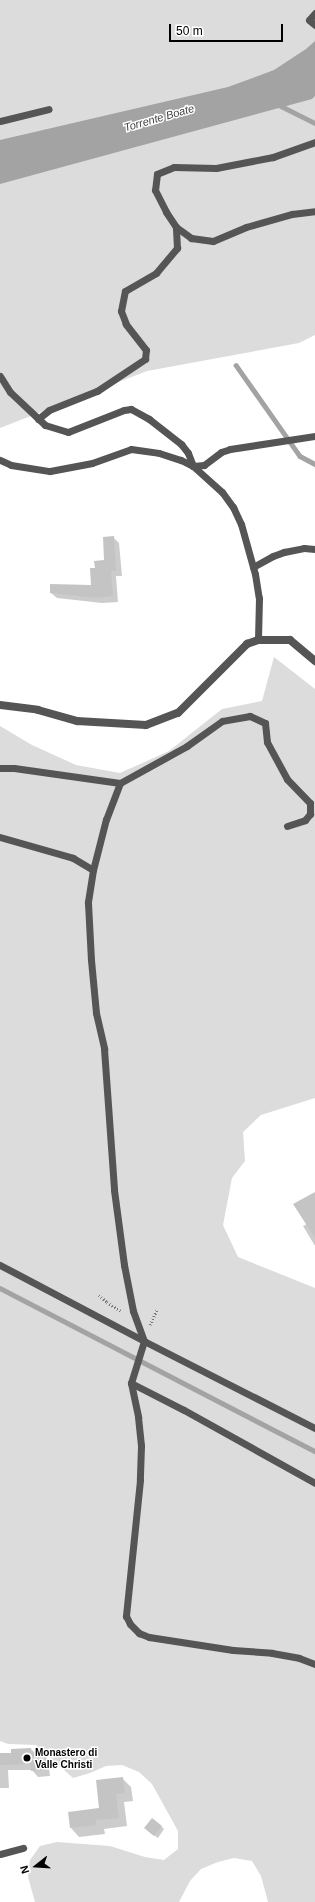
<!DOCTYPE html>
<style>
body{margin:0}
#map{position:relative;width:315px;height:1902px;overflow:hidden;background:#fff;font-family:Arial,sans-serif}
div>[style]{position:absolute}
.green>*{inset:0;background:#dcdcdc}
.water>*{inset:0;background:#a3a3a3}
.shadow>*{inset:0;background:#0003}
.stream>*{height:4.5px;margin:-2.25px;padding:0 2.25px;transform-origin:2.25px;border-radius:2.25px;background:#a3a3a3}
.building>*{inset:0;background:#c4c4c4}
.path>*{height:2.5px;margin-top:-1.25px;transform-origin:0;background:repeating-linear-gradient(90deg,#777 0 1px,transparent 0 3px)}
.lane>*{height:7px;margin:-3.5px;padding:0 3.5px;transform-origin:3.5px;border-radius:3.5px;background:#555}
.street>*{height:8px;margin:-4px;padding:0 4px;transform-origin:4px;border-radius:4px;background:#555}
.dots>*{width:11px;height:11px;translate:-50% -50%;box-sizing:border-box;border:2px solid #fff;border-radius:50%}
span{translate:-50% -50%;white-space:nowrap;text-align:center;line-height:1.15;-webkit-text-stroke:3px #fff;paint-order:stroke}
.poi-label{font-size:10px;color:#000;font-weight:700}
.left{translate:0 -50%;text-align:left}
.water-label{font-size:11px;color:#444;font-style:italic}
.north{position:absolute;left:16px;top:1846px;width:40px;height:40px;-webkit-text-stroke:3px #fff;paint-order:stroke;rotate:253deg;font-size:11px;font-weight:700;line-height:16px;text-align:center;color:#000}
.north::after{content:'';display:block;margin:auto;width:14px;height:18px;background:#000;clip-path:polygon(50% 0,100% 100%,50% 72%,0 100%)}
.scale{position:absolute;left:169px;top:24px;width:114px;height:18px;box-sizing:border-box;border:2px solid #000;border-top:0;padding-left:5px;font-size:12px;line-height:14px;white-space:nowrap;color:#000;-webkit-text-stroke:3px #fff;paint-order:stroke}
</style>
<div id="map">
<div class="green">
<i style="clip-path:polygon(0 0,315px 0,315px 335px,299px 343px,147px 371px,0 428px)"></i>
<i style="clip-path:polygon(274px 657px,315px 689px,315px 1098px,261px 1115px,243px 1132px,245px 1161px,232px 1178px,223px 1225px,238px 1257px,315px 1288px,315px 1902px,268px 1902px,261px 1876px,252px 1861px,234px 1858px,218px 1862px,201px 1869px,190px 1881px,179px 1902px,35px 1902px,28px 1877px,30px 1860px,40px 1846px,57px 1842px,110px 1846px,145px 1857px,164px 1860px,178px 1849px,178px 1831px,152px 1784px,139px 1772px,122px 1765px,106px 1766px,90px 1773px,73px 1778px,36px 1745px,8px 1744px,0 1741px,0 726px,32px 745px,76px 765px,120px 773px,169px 751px,222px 709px,262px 701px)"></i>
</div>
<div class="water">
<i style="clip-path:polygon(315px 41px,315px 96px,312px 99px,0 184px,0 140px,228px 87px,274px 70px,306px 49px)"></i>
</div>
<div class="shadow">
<i style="clip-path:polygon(113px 537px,119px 543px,122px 576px,116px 576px,118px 602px,102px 603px,57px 598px,51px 593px,92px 586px,96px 569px,105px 561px)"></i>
<i style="clip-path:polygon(315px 1197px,315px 1246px,303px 1226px,307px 1224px)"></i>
<i style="clip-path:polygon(31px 1749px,35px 1753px,42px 1753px,48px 1759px,50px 1776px,38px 1777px,32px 1770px,8px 1770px,9px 1788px,0 1788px,0 1759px)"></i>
<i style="clip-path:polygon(122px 1778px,131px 1787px,133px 1801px,124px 1802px,127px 1826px,104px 1829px,105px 1834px,79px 1837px,71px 1828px,100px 1809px)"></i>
<i style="clip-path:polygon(161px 1826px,164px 1829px,158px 1838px,148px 1831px)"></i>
</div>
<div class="stream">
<i style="left:279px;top:105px;width:40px;rotate:26.6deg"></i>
<i style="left:236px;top:365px;width:111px;rotate:54.9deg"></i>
<i style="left:300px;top:456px;width:17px;rotate:28deg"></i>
<i style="left:0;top:1288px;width:355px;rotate:27.4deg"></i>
</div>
<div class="building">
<i style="clip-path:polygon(114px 536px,116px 571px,111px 571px,113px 596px,96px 598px,50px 593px,50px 584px,91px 585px,90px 568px,95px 568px,94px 561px,104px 560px,103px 537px)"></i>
<i style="clip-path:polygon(315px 1192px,315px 1238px,293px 1204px)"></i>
<i style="clip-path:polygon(31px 1748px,31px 1753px,42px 1752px,44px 1770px,31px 1771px,30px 1764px,0 1765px,0 1753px,11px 1753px,11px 1749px)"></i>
<i style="clip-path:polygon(123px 1777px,125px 1793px,116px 1794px,119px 1818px,96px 1820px,96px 1825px,70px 1828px,68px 1812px,99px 1808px,96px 1780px)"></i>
<i style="clip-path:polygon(152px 1818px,162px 1826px,154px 1836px,144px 1828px)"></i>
</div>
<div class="path">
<i style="left:99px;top:1295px;width:11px;rotate:41deg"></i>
<i style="left:107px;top:1302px;width:17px;rotate:33deg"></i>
<i style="left:150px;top:1325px;width:17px;rotate:-66deg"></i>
</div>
<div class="lane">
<i style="left:315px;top:13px;width:9px;rotate:131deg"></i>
<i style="left:309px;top:20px;width:8px;rotate:40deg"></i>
<i style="left:0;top:121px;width:50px;rotate:-13.8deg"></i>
<i style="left:315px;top:142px;width:45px;rotate:160.3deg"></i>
<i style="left:273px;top:157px;width:58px;rotate:169.1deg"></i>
<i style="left:216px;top:168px;width:42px;rotate:-178.6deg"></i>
<i style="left:174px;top:167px;width:18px;rotate:158deg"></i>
<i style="left:157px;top:174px;width:16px;rotate:97deg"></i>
<i style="left:155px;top:190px;width:25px;rotate:63deg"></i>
<i style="left:166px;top:212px;width:18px;rotate:56deg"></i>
<i style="left:176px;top:227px;width:19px;rotate:36deg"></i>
<i style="left:191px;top:238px;width:22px;rotate:8deg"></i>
<i style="left:213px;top:241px;width:36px;rotate:-23deg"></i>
<i style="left:246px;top:227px;width:48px;rotate:-15.8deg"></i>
<i style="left:292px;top:214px;width:23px;rotate:-7deg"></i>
<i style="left:0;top:376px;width:19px;rotate:58deg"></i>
<i style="left:10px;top:392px;width:48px;rotate:43.3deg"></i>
<i style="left:45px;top:425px;width:24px;rotate:17deg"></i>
<i style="left:68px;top:432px;width:60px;rotate:-21.4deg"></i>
<i style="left:124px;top:410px;width:7px;rotate:-8deg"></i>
<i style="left:131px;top:409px;width:21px;rotate:29deg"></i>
<i style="left:149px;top:419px;width:41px;rotate:38deg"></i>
<i style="left:181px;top:444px;width:11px;rotate:52deg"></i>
<i style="left:188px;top:453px;width:14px;rotate:69deg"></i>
<i style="left:38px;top:419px;width:14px;rotate:-39deg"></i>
<i style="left:49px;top:410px;width:52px;rotate:-21.6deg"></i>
<i style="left:97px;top:391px;width:58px;rotate:-33.7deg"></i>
<i style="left:145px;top:359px;width:9px;rotate:-84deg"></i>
<i style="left:146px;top:350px;width:33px;rotate:-128deg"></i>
<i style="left:126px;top:324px;width:14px;rotate:-111deg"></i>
<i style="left:121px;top:311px;width:20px;rotate:-79deg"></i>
<i style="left:125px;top:291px;width:36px;rotate:-30deg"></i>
<i style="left:156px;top:273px;width:33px;rotate:-50deg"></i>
<i style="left:177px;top:248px;width:21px;rotate:-93deg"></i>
<i style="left:0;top:460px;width:12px;rotate:24deg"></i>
<i style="left:11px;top:465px;width:39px;rotate:9deg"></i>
<i style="left:50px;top:471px;width:43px;rotate:-10.8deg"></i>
<i style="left:92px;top:463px;width:41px;rotate:-19.7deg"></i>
<i style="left:131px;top:449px;width:28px;rotate:8deg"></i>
<i style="left:159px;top:453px;width:23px;rotate:18deg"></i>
<i style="left:181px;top:460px;width:13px;rotate:27deg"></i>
<i style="left:193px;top:466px;width:39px;rotate:42deg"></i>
<i style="left:222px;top:492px;width:19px;rotate:54deg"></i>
<i style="left:233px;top:507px;width:19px;rotate:65deg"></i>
<i style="left:241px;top:524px;width:52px;rotate:74.4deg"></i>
<i style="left:255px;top:574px;width:24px;rotate:81deg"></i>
<i style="left:259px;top:598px;width:42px;rotate:91.4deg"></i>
<i style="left:193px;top:466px;width:11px;rotate:-5deg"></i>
<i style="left:204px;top:465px;width:21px;rotate:-37deg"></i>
<i style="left:221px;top:452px;width:9px;rotate:-18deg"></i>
<i style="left:230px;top:449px;width:86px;rotate:-8.7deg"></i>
<i style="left:253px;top:567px;width:23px;rotate:-29deg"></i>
<i style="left:273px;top:556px;width:12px;rotate:-20deg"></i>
<i style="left:284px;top:552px;width:20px;rotate:-11deg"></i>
<i style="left:304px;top:548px;width:11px;rotate:5deg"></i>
<i style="left:0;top:768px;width:14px"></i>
<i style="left:14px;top:768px;width:107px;rotate:8.1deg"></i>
<i style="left:287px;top:826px;width:19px;rotate:-18deg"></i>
<i style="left:305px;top:820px;width:8px;rotate:-50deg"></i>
<i style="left:310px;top:814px;width:11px;rotate:-90deg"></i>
<i style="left:310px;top:803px;width:33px;rotate:-134deg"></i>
<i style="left:287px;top:779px;width:42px;rotate:-118.4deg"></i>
<i style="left:267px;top:742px;width:19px;rotate:-96deg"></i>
<i style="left:265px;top:723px;width:17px;rotate:-155deg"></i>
<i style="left:250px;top:716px;width:28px;rotate:170deg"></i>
<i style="left:222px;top:721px;width:43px;rotate:144.5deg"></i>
<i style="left:187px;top:746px;width:77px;rotate:151.1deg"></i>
<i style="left:120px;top:783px;width:39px;rotate:111deg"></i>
<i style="left:106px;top:819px;width:53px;rotate:104.3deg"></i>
<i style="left:93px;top:870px;width:33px;rotate:99deg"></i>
<i style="left:88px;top:903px;width:57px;rotate:87deg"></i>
<i style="left:91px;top:960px;width:53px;rotate:84.6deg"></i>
<i style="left:96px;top:1013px;width:37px;rotate:77deg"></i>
<i style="left:104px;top:1049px;width:141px;rotate:85.9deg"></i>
<i style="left:114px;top:1190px;width:76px;rotate:82.4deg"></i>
<i style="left:124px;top:1265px;width:47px;rotate:78.9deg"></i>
<i style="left:133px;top:1311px;width:32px;rotate:70deg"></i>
<i style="left:144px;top:1341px;width:44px;rotate:107.2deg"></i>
<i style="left:131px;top:1383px;width:35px;rotate:78deg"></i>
<i style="left:138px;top:1417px;width:29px;rotate:84deg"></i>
<i style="left:141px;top:1446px;width:34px;rotate:92deg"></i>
<i style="left:140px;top:1480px;width:137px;rotate:95.9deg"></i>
<i style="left:126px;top:1616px;width:9px;rotate:63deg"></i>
<i style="left:130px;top:1624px;width:13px;rotate:45deg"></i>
<i style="left:139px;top:1633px;width:11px;rotate:22deg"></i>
<i style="left:149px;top:1637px;width:85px;rotate:8.8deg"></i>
<i style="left:233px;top:1650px;width:39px;rotate:4deg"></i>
<i style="left:272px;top:1653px;width:27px;rotate:10deg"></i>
<i style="left:299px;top:1658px;width:17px;rotate:21deg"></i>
<i style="left:0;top:837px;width:76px;rotate:16deg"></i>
<i style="left:73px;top:858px;width:23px;rotate:31deg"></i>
<i style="left:0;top:1265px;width:163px;rotate:27.8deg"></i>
<i style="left:144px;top:1341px;width:192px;rotate:27deg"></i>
<i style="left:131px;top:1383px;width:59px;rotate:27deg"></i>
<i style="left:184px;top:1410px;width:150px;rotate:29.1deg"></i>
<i style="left:0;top:1854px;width:24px;rotate:-15deg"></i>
</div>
<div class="street">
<i style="left:0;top:705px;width:38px;rotate:7deg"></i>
<i style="left:38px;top:710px;width:41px;rotate:15.8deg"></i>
<i style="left:77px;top:721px;width:69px;rotate:3.3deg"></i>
<i style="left:146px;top:725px;width:34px;rotate:-21deg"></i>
<i style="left:178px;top:713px;width:98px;rotate:-45deg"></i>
<i style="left:247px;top:644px;width:12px;rotate:-20deg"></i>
<i style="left:258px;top:640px;width:32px"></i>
<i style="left:290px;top:640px;width:33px;rotate:40deg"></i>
</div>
<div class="dots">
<i style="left:27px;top:1758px;background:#000"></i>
</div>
<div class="poi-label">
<span class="left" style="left:35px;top:1758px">Monastero di<br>Valle Christi</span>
</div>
<div class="water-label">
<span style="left:159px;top:118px;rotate:-16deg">Torrente Boate</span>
</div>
<div class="north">N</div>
<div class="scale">50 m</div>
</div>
